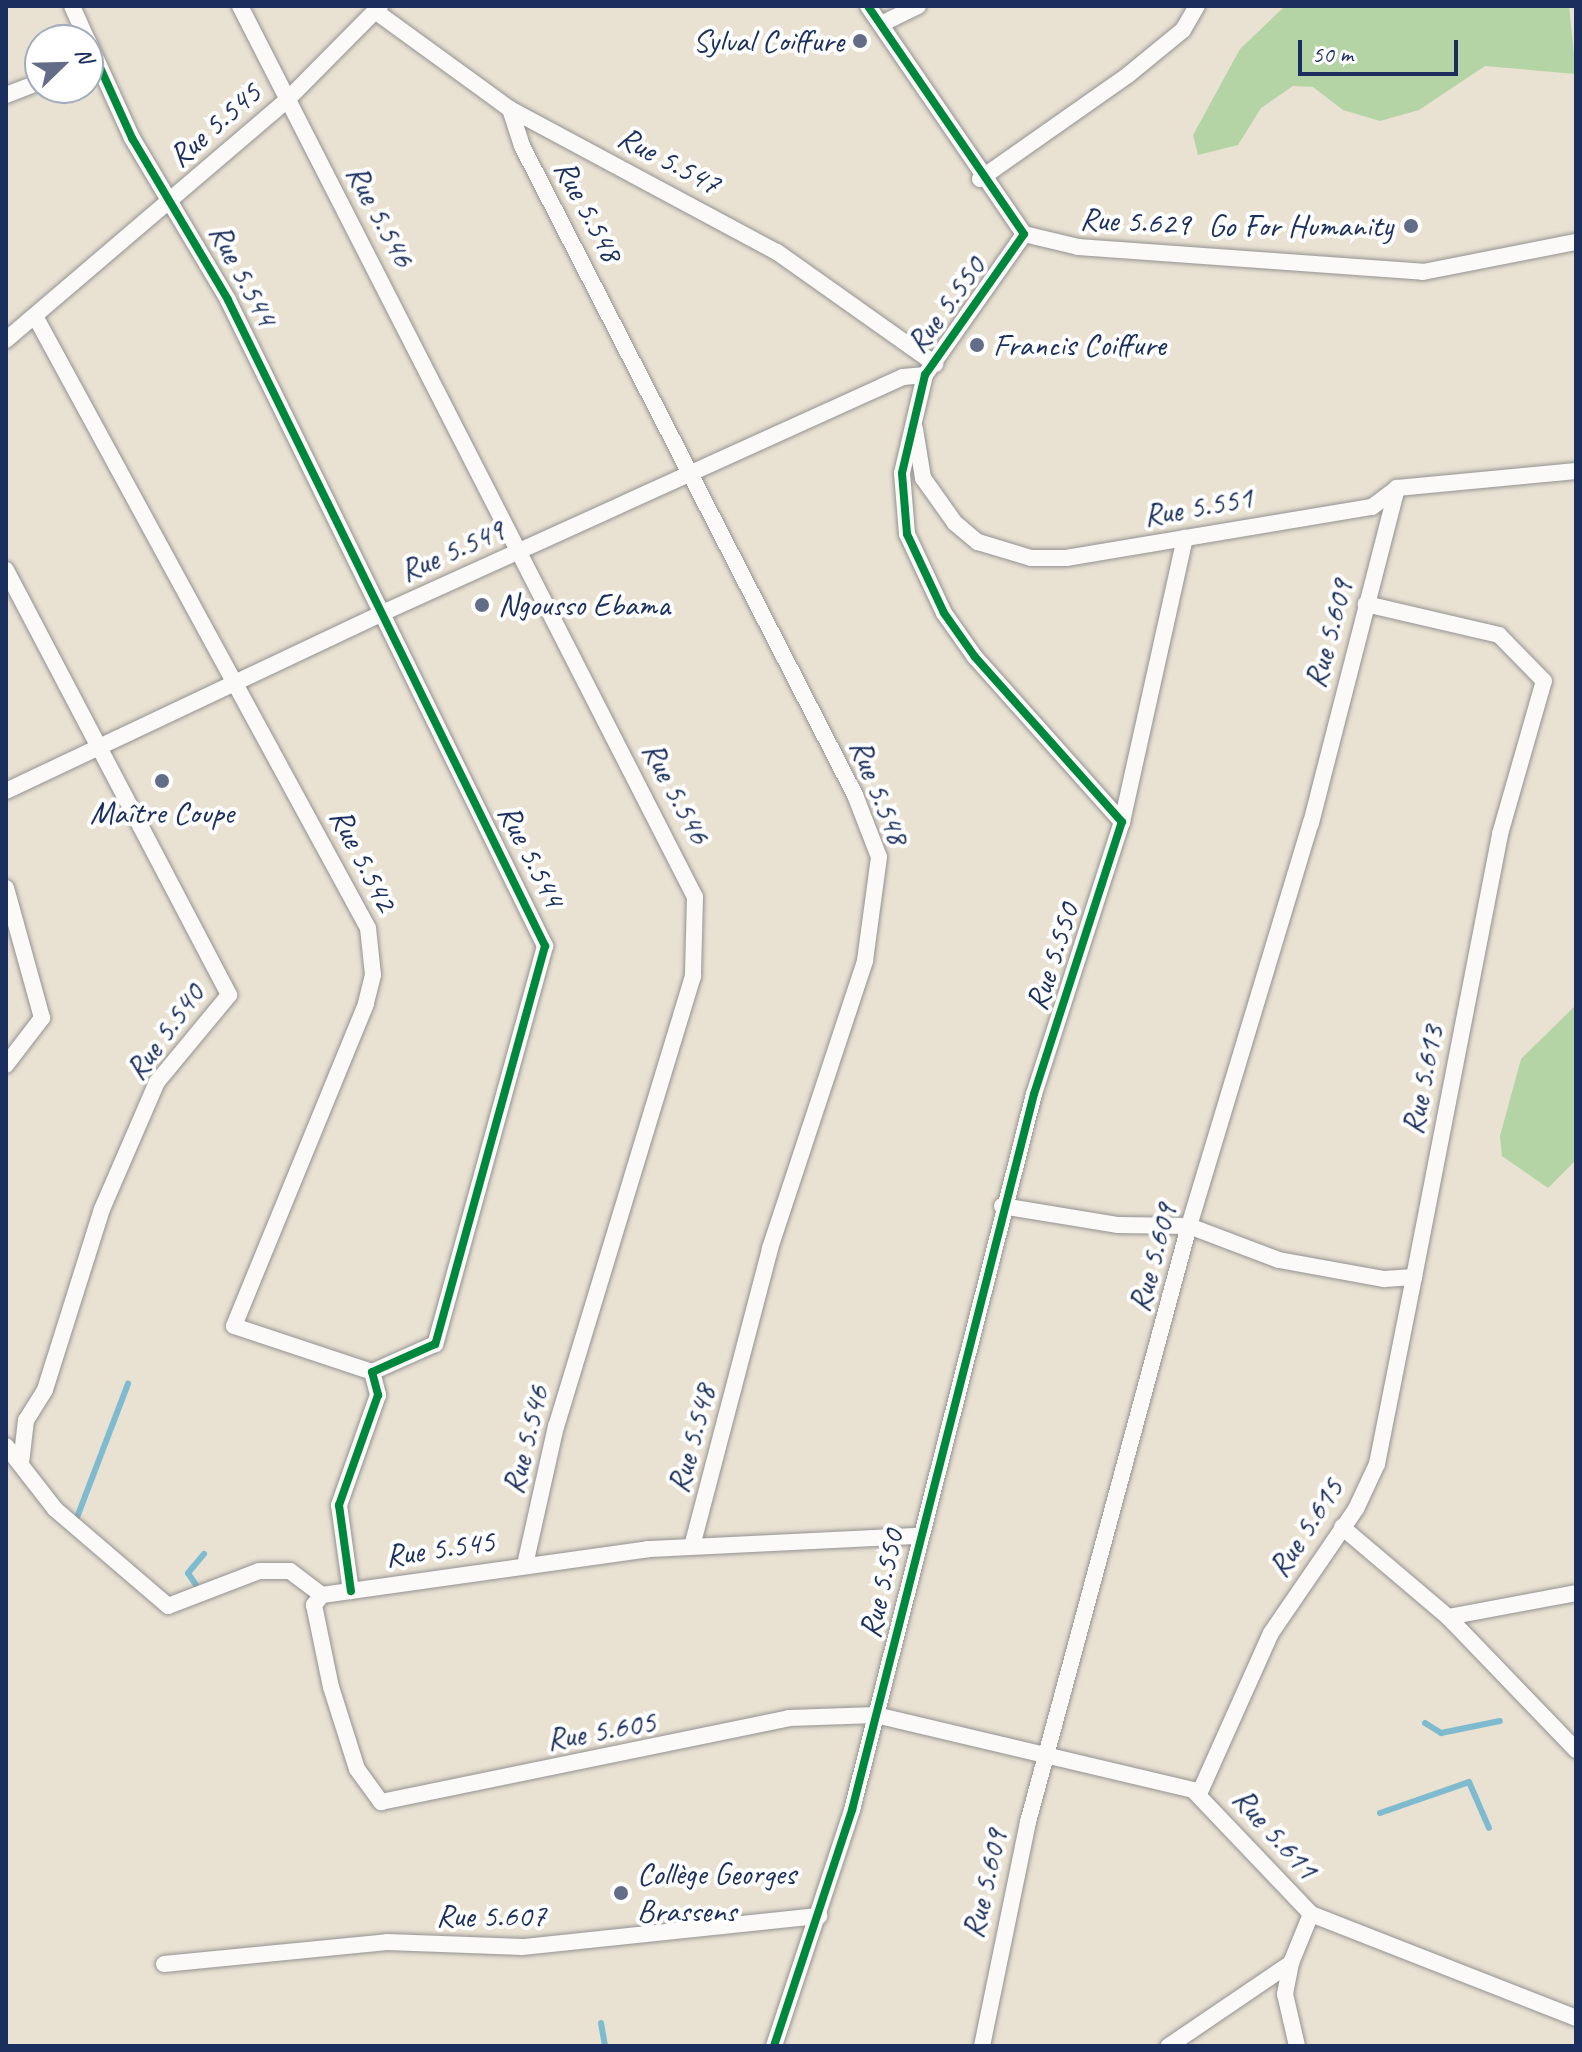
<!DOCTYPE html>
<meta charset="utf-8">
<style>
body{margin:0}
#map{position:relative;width:1582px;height:2052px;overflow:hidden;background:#e9e1d2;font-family:Caveat,sans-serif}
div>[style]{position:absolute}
.green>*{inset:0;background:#b5d4a5}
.stream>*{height:6px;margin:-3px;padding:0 3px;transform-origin:3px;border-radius:3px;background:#7ebbcf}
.roads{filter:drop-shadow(0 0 2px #939292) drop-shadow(0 0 2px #939292)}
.street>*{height:16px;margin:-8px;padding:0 8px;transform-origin:8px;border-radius:8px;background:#fcfaf8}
.cycleway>*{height:8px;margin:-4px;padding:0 4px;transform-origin:4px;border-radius:4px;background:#00873e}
.dots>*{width:22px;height:22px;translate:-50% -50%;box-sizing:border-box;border:4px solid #fff;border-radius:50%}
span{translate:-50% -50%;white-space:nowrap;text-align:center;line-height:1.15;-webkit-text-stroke:8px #fff;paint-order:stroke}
.poi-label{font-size:32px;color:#1b2f5e}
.right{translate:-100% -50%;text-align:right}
.left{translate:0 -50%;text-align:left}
.street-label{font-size:32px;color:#1b2f5e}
.frame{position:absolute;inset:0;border:8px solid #1b2f5e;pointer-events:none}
.north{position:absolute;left:24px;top:24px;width:80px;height:80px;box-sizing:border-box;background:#fff;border:2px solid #a4acbf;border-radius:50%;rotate:67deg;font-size:22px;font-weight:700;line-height:32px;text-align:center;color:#1b2f5e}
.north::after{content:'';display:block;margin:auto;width:28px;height:36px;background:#636d87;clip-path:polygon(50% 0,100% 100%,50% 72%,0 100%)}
.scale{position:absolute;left:1298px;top:40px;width:160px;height:36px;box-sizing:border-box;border:4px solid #1b2f5e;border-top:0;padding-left:10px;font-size:24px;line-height:28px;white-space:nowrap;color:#1b2f5e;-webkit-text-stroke:6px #fff;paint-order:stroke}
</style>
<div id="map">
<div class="green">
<i style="clip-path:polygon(1285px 6px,1569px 6px,1576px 74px,1485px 66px,1419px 110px,1380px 121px,1343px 110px,1313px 87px,1293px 86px,1261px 108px,1238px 145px,1198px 155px,1193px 135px,1240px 49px)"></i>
<i style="clip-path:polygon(1575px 1006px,1576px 1160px,1548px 1188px,1502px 1156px,1500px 1136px,1521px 1059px)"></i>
</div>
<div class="stream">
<i style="left:76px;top:1520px;width:146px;rotate:-69.1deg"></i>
<i style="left:196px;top:1585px;width:14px;rotate:-124deg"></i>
<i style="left:188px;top:1573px;width:25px;rotate:-50deg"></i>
<i style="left:1425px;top:1723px;width:19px;rotate:32deg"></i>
<i style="left:1441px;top:1733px;width:60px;rotate:-11.5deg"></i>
<i style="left:1380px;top:1813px;width:94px;rotate:-19.2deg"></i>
<i style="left:1469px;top:1782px;width:50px;rotate:66.5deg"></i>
<i style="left:601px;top:2023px;width:23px;rotate:80deg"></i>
</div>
<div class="roads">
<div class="street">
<i style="left:72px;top:6px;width:37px;rotate:66deg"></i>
<i style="left:240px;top:6px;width:1000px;rotate:62.95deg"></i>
<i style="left:695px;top:897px;width:79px;rotate:91.5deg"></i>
<i style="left:693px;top:976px;width:470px;rotate:106.9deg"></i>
<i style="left:556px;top:1426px;width:142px;rotate:102.6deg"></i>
<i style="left:375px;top:11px;width:167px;rotate:36deg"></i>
<i style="left:510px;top:109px;width:303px;rotate:28.2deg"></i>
<i style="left:777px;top:252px;width:194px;rotate:35.3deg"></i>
<i style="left:881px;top:24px;width:41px;rotate:-25.9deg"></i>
<i style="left:88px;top:41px;width:107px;rotate:65.6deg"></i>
<i style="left:132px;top:138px;width:188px;rotate:59.3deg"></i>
<i style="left:228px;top:300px;width:720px;rotate:63.86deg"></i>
<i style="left:545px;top:946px;width:413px;rotate:105.4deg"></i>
<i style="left:435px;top:1344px;width:69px;rotate:156deg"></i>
<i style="left:372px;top:1372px;width:24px;rotate:75deg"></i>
<i style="left:378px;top:1395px;width:117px;rotate:109.5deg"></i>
<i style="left:339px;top:1505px;width:87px;rotate:82.1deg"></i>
<i style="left:6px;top:95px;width:36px;rotate:-21deg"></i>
<i style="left:510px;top:109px;width:39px;rotate:72deg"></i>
<i style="left:522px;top:146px;width:729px;rotate:62.84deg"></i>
<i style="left:855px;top:795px;width:66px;rotate:68.8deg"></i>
<i style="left:879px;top:857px;width:105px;rotate:97.7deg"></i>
<i style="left:865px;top:961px;width:303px;rotate:108.3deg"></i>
<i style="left:770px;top:1249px;width:307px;rotate:104.7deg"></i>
<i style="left:980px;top:179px;width:181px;rotate:-35.1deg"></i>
<i style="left:1128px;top:75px;width:71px;rotate:-39.3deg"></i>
<i style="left:1183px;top:30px;width:28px;rotate:-60deg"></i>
<i style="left:1024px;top:234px;width:56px;rotate:13.5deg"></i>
<i style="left:1078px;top:247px;width:346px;rotate:4.1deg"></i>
<i style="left:1423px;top:272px;width:156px;rotate:-11.1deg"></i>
<i style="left:35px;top:316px;width:697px;rotate:61.45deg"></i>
<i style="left:368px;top:928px;width:47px;rotate:83.9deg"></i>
<i style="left:373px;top:975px;width:30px;rotate:104deg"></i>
<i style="left:366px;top:1004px;width:348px;rotate:112.3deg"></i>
<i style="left:234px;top:1326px;width:145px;rotate:18.4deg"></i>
<i style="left:6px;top:340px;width:368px;rotate:-40.5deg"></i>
<i style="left:286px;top:101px;width:134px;rotate:-45.3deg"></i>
<i style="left:915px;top:429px;width:50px;rotate:80.7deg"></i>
<i style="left:923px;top:478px;width:55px;rotate:54.6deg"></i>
<i style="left:955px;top:523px;width:30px;rotate:40deg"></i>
<i style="left:978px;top:542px;width:55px;rotate:16.8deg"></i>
<i style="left:1031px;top:558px;width:35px"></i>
<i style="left:1066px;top:558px;width:310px;rotate:-9.5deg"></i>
<i style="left:1372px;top:507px;width:31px;rotate:-37deg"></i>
<i style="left:1397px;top:488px;width:180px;rotate:-5.4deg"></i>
<i style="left:6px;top:570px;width:480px;rotate:62.3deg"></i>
<i style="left:229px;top:995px;width:113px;rotate:129.6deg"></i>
<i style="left:157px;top:1082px;width:138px;rotate:113.4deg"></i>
<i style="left:102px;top:1209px;width:190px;rotate:107.5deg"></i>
<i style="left:45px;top:1390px;width:36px;rotate:122deg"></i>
<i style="left:26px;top:1420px;width:43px;rotate:96.6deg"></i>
<i style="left:6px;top:791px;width:412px;rotate:-25.3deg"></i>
<i style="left:378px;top:615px;width:576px;rotate:-24.39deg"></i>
<i style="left:903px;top:377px;width:22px;rotate:-5deg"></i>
<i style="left:1122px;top:822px;width:291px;rotate:-77.5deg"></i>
<i style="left:6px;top:888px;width:135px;rotate:74.5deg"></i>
<i style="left:42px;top:1018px;width:59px;rotate:127.5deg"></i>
<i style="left:1002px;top:1206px;width:118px;rotate:9.3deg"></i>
<i style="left:1118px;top:1225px;width:71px;rotate:0.8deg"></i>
<i style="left:1189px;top:1226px;width:96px;rotate:20.7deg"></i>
<i style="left:1279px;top:1260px;width:107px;rotate:10.3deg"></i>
<i style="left:1384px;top:1279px;width:30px;rotate:-4deg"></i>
<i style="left:1414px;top:1277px;width:451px;rotate:-79deg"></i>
<i style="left:1500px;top:834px;width:159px;rotate:-74deg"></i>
<i style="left:1544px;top:681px;width:64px;rotate:-134.4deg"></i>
<i style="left:1499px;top:635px;width:137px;rotate:-166.9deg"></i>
<i style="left:6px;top:1446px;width:80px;rotate:52.1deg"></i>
<i style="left:55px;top:1509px;width:149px;rotate:40.6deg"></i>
<i style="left:168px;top:1606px;width:97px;rotate:-21deg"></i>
<i style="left:259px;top:1571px;width:31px"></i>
<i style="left:290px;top:1571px;width:40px;rotate:37deg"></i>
<i style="left:322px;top:1595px;width:329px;rotate:-8deg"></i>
<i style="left:648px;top:1549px;width:269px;rotate:-2.8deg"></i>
<i style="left:1342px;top:1527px;width:139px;rotate:40.3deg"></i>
<i style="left:1448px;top:1617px;width:185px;rotate:46.1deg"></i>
<i style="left:322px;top:1595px;width:13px;rotate:129deg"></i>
<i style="left:314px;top:1605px;width:84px;rotate:78.3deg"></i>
<i style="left:331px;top:1687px;width:86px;rotate:72.4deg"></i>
<i style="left:357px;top:1769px;width:41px;rotate:54deg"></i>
<i style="left:381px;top:1802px;width:417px;rotate:-11.6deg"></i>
<i style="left:789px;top:1718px;width:87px;rotate:-2deg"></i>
<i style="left:876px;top:1715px;width:326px;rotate:13.3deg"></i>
<i style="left:1193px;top:1790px;width:171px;rotate:46.4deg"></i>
<i style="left:1311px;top:1914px;width:53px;rotate:112.2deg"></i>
<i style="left:1291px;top:1963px;width:148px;rotate:145.8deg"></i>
<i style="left:1448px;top:1617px;width:130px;rotate:-10.6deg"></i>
<i style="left:1199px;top:1794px;width:176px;rotate:-65.9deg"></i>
<i style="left:1271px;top:1633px;width:150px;rotate:-55.6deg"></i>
<i style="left:1356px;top:1509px;width:50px;rotate:-65deg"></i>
<i style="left:1377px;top:1464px;width:191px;rotate:-78.8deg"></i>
<i style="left:1311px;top:1914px;width:285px;rotate:21.4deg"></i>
<i style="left:1291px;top:1963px;width:32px;rotate:101deg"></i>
<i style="left:1285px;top:1994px;width:53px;rotate:77deg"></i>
<i style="left:164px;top:1964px;width:224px;rotate:-5.6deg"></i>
<i style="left:387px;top:1942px;width:136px;rotate:2.1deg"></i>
<i style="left:523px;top:1947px;width:298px;rotate:-6deg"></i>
<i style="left:774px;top:2046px;width:249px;rotate:-71.7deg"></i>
<i style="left:852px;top:1810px;width:739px;rotate:-75.74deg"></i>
<i style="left:1034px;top:1094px;width:286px;rotate:-72.1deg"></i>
<i style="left:1122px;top:822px;width:221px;rotate:-131.7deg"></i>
<i style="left:975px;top:657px;width:54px;rotate:-125.2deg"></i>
<i style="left:944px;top:613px;width:87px;rotate:-115.1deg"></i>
<i style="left:907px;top:534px;width:61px;rotate:-94.7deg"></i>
<i style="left:902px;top:473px;width:101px;rotate:-76.8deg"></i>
<i style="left:925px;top:375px;width:172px;rotate:-54.9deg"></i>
<i style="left:1024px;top:234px;width:276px;rotate:-124.4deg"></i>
<i style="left:982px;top:2046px;width:229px;rotate:-78.4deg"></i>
<i style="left:1028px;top:1822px;width:617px;rotate:-74.88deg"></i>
<i style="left:1189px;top:1226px;width:421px;rotate:-73.2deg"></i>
<i style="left:1311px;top:823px;width:346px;rotate:-75.6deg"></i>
</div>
</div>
<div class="cycleway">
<i style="left:88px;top:41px;width:107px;rotate:65.6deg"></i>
<i style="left:132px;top:138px;width:188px;rotate:59.3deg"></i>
<i style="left:228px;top:300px;width:720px;rotate:63.86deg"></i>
<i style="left:545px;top:946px;width:413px;rotate:105.4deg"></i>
<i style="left:435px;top:1344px;width:69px;rotate:156deg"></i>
<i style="left:372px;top:1372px;width:24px;rotate:75deg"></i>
<i style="left:378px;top:1395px;width:117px;rotate:109.5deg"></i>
<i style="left:339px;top:1505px;width:87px;rotate:82.1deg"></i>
<i style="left:774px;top:2046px;width:249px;rotate:-71.7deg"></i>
<i style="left:852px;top:1810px;width:739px;rotate:-75.74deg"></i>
<i style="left:1034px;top:1094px;width:286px;rotate:-72.1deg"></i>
<i style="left:1122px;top:822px;width:221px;rotate:-131.7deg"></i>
<i style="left:975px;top:657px;width:54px;rotate:-125.2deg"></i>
<i style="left:944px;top:613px;width:87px;rotate:-115.1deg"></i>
<i style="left:907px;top:534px;width:61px;rotate:-94.7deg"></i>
<i style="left:902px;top:473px;width:101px;rotate:-76.8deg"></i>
<i style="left:925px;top:375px;width:172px;rotate:-54.9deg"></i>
<i style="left:1024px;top:234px;width:276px;rotate:-124.4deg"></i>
</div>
<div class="dots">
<i style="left:860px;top:41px;background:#636d87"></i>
<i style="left:1411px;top:226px;background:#636d87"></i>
<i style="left:977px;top:345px;background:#636d87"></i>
<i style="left:482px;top:605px;background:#636d87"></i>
<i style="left:162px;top:781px;background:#636d87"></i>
<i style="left:621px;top:1893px;background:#636d87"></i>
</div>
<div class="poi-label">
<span class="right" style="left:844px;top:41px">Sylval Coiffure</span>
<span class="right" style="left:1393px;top:226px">Go For Humanity</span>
<span class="left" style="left:993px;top:345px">Francis Coiffure</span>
<span class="left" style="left:498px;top:605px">Ngousso Ebama</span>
<span style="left:162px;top:813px">Maître Coupe</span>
<span class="left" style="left:637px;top:1893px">Collège Georges<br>Brassens</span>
</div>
<div class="street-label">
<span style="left:215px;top:125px;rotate:-41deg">Rue 5.545</span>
<span style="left:669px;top:161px;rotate:28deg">Rue 5.547</span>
<span style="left:588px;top:211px;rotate:62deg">Rue 5.548</span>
<span style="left:380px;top:216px;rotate:62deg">Rue 5.546</span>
<span style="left:1135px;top:222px;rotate:3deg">Rue 5.629</span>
<span style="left:243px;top:275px;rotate:62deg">Rue 5.544</span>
<span style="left:946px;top:305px;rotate:-54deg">Rue 5.550</span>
<span style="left:1198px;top:507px;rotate:-10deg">Rue 5.551</span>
<span style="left:452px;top:551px;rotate:-24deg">Rue 5.549</span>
<span style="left:1329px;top:634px;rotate:-75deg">Rue 5.609</span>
<span style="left:879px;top:792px;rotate:68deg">Rue 5.548</span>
<span style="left:676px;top:793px;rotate:62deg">Rue 5.546</span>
<span style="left:531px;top:856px;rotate:63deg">Rue 5.544</span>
<span style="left:363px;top:860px;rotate:63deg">Rue 5.542</span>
<span style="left:1053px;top:957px;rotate:-72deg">Rue 5.550</span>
<span style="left:165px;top:1032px;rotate:-54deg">Rue 5.540</span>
<span style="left:1423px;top:1080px;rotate:-79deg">Rue 5.613</span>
<span style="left:1153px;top:1258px;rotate:-75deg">Rue 5.609</span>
<span style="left:692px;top:1439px;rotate:-75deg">Rue 5.548</span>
<span style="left:526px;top:1440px;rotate:-76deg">Rue 5.546</span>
<span style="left:1306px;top:1528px;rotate:-57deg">Rue 5.615</span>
<span style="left:440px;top:1549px;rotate:-8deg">Rue 5.545</span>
<span style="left:882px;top:1584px;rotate:-77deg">Rue 5.550</span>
<span style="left:601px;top:1731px;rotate:-10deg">Rue 5.605</span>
<span style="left:1275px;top:1834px;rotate:48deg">Rue 5.611</span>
<span style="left:985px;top:1884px;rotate:-77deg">Rue 5.609</span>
<span style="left:491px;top:1916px">Rue 5.607</span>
</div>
<div class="frame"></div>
<div class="north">N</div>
<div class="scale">50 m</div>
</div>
